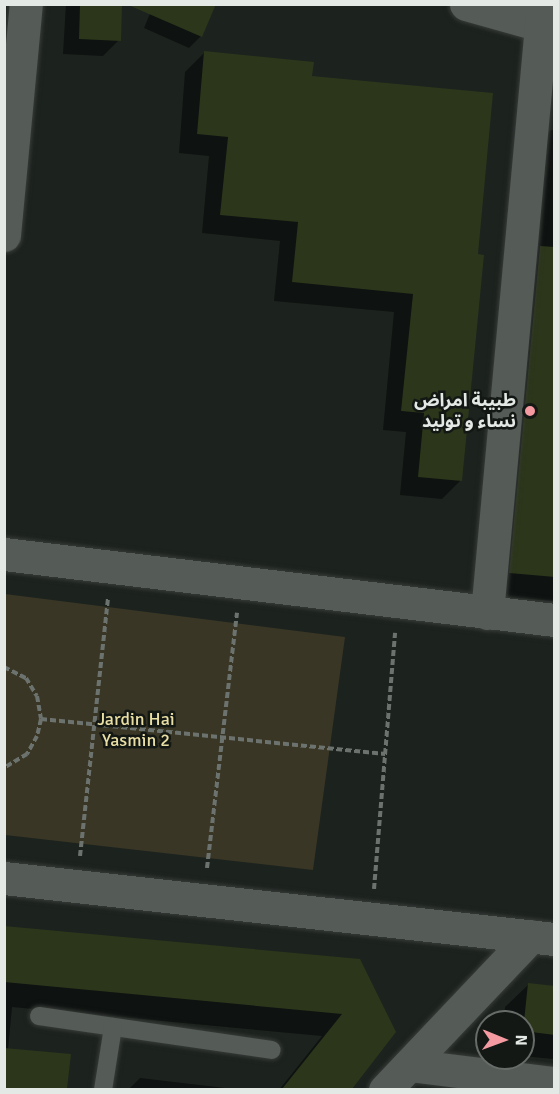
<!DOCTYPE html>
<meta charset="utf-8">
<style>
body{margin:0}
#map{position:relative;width:559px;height:1094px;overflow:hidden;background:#1c221e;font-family:Signika,"Noto Sans Arabic",sans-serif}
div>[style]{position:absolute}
.green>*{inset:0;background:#393625}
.shadow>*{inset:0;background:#0007}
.building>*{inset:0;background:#2c361b}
.path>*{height:4px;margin-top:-2px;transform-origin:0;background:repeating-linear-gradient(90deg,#6c726e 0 6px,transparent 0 9px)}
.roads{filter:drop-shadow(0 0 2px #383c39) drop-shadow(0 0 2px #383c39)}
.lane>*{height:18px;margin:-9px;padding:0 9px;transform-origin:9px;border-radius:9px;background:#555b57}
.street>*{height:33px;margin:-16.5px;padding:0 16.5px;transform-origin:16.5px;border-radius:16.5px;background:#555b57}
.secondary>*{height:33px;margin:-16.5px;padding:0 16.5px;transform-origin:16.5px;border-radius:16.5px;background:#555b57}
.dots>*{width:16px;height:16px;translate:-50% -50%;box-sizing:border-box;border:3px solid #131815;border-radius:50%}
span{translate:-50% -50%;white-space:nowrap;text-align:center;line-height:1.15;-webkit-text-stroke:5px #131815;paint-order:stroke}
.poi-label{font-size:18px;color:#e5e9e6;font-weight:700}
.right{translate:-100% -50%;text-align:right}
.park-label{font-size:18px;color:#e9dea3}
.frame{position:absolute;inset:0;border:6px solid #e5e9e6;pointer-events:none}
.north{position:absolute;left:475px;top:1010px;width:60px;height:60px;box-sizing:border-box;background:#131815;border:2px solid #676c69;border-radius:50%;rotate:91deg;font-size:16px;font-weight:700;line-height:24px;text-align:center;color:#e5e9e6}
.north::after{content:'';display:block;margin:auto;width:21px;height:27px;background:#f49aa0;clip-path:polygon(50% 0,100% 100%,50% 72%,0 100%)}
</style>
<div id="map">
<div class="green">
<i style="clip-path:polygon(5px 594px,345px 637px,313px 870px,5px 835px)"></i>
</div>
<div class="shadow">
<i style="clip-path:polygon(66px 4px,121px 4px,119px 40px,103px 56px,63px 54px)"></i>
<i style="clip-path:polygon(154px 4px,201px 36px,189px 48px,144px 28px)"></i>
<i style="clip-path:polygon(204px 53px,311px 77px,476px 256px,461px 480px,442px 499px,400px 495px,406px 432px,383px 430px,394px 312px,274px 301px,280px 241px,202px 233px,209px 156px,179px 153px,185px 72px)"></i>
<i style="clip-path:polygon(551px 130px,554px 130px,554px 601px,487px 596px,528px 153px)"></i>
<i style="clip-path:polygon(4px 927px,359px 960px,394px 1032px,350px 1090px,279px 1090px,322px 1036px,12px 1007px,8px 1050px,69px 1056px,66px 1090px,4px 1090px)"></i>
<i style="clip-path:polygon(528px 985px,554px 988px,554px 1059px,523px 1056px,523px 1022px,504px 1022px,505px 1007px)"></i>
<i style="clip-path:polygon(140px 1078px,242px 1090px,128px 1090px)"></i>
</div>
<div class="building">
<i style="clip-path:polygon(80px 4px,122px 4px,121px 41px,79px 39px)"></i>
<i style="clip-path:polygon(126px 4px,216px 4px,202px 37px)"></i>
<i style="clip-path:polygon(204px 51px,314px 62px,312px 76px,493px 93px,478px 254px,484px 255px,462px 481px,418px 477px,424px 413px,401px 411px,413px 294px,292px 282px,298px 222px,220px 215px,228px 137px,197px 134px)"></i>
<i style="clip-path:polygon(540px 246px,555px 247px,555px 577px,509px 573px)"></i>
<i style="clip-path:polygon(4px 926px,360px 959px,396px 1032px,352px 1089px,282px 1089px,342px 1014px,4px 982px)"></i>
<i style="clip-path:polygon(528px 983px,555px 986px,555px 1035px,523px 1031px)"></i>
<i style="clip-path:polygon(4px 1048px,71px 1054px,67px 1089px,4px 1089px)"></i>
</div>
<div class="path">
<i style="left:4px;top:667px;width:25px;rotate:27deg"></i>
<i style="left:26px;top:678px;width:21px;rotate:59deg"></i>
<i style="left:37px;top:696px;width:23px;rotate:80deg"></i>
<i style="left:41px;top:719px;width:17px;rotate:103deg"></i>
<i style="left:37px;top:736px;width:21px;rotate:119deg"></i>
<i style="left:27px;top:754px;width:27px;rotate:149deg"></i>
<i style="left:41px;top:719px;width:346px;rotate:5.8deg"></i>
<i style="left:80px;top:856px;width:260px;rotate:-83.8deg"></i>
<i style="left:207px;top:868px;width:257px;rotate:-83.3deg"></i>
<i style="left:374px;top:889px;width:257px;rotate:-85.3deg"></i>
</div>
<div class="roads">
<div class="lane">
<i style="left:39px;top:1016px;width:235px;rotate:8.3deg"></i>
<i style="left:103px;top:1090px;width:64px;rotate:-81deg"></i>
</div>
<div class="street">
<i style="left:466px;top:4px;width:77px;rotate:15.8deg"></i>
<i style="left:4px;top:235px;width:232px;rotate:-84.6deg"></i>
<i style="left:487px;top:613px;width:612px;rotate:-84.75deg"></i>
<i style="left:409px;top:1065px;width:146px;rotate:7.1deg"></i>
<i style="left:385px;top:1090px;width:212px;rotate:-46.5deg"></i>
</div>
<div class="secondary">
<i style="left:4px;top:554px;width:554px;rotate:6.84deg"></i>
<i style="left:4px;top:878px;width:553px;rotate:6.33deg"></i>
</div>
</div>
<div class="dots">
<i style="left:530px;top:411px;background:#f49aa0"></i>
</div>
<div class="poi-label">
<span class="right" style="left:516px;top:411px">طبيبة امراض<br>نساء و توليد</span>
</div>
<div class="park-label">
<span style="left:136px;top:730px">Jardin Hai<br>Yasmin 2</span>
</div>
<div class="frame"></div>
<div class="north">N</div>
</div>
